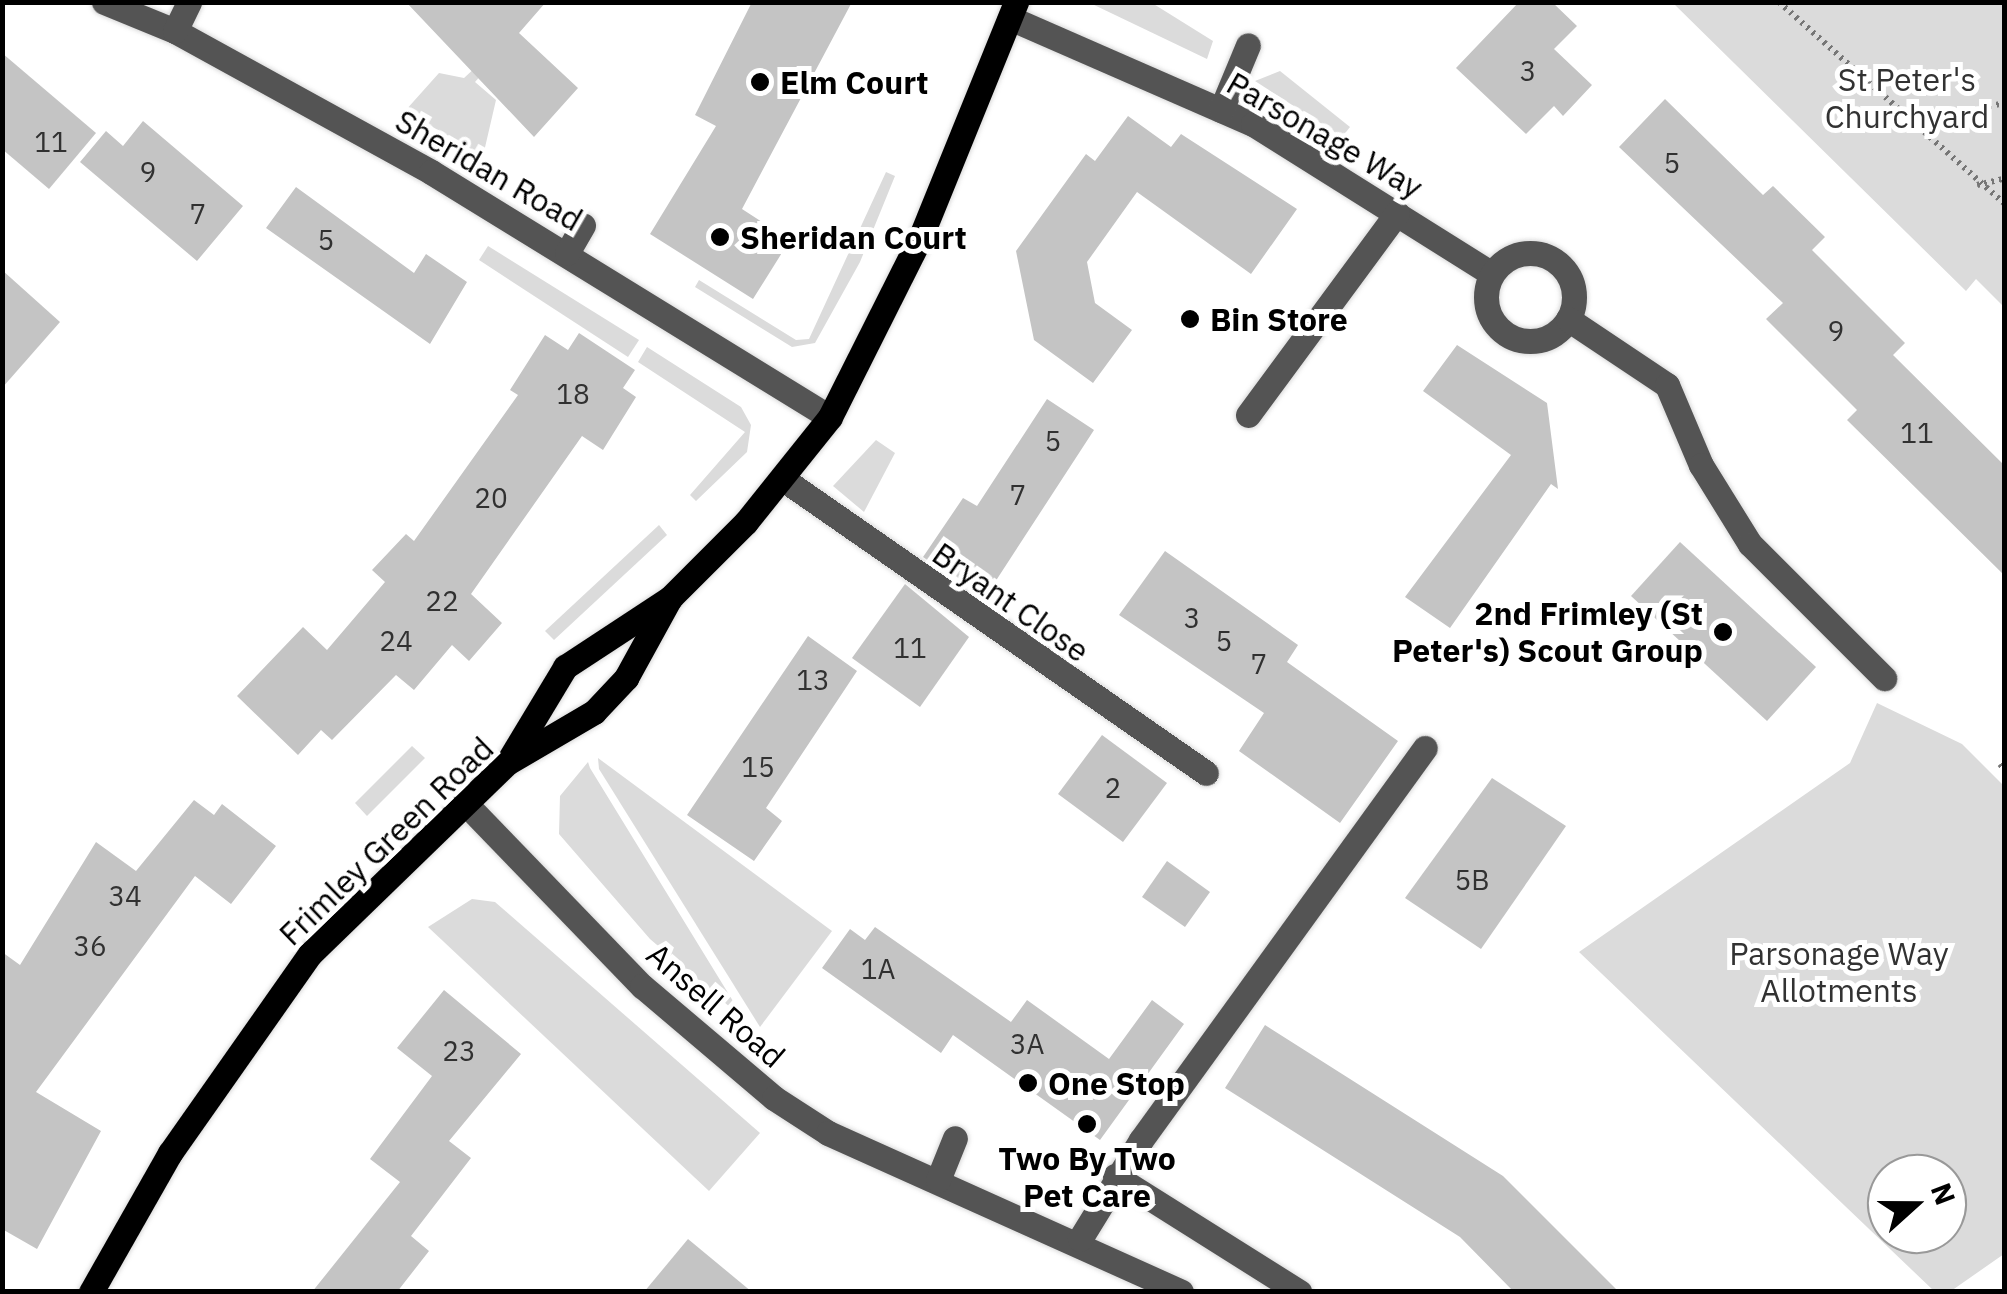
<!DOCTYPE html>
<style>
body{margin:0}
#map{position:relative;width:2007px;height:1294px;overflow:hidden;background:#fff;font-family:"IBM Plex Sans",sans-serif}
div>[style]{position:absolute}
.green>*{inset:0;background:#dbdbdb}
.building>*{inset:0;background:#c4c4c4}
.path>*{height:6px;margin-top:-3px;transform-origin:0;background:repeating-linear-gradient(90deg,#767676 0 2.5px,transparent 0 7.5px)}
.roads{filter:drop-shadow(0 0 2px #dbdbdb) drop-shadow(0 0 2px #dbdbdb)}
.minor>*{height:25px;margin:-12.5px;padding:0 12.5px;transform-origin:12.5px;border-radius:12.5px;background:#545454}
.minor>.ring{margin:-12.5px;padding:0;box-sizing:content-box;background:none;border:25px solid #545454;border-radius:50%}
.major>*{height:25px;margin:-12.5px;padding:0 12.5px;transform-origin:12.5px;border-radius:12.5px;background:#000}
.dots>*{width:28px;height:28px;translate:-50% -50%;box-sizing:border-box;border:5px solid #fff;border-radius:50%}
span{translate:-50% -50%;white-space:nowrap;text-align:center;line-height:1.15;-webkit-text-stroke:10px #fff;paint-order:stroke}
.number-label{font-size:28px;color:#313131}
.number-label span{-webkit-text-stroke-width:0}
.park-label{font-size:32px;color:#323232}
.poi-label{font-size:32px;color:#000;font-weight:700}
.left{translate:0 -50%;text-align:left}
.right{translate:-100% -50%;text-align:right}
.street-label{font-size:32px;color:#000}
.frame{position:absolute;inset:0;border:5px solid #000;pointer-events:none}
.north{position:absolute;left:1867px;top:1154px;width:100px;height:100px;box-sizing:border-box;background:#fff;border:2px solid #999;border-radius:50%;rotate:69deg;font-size:28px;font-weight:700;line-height:40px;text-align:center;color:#000}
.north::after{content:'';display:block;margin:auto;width:35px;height:45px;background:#000;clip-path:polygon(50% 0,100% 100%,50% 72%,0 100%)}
</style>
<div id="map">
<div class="green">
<i style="clip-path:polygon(1090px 3px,1152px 3px,1213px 41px,1207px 59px)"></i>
<i style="clip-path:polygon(1673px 3px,2004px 3px,2004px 307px,1976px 279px,1966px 291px)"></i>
<i style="clip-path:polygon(477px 66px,483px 73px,475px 82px,496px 100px,483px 156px,405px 111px,439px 73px,464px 78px)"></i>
<i style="clip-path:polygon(1280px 71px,1350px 127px,1342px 137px,1255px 81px)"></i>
<i style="clip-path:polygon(886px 172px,895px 176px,860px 262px,815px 343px,792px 347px,695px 287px,699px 280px,796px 340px,809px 339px)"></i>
<i style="clip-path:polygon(488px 246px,639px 340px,628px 357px,479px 260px)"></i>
<i style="clip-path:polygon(647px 347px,741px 407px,751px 425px,747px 452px,696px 501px,690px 495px,745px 432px,638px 362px)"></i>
<i style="clip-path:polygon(876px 440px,895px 453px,864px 512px,833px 486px)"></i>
<i style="clip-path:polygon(659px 525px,667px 535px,554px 640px,545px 631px)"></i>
<i style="clip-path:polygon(evenodd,1877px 703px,1962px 744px,2004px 786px,2004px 1254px,1951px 1291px,1934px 1291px,1579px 952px,1850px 763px,1877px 703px,1887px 1174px,1947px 1174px,1947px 1234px,1887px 1234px,1887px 1174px)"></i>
<i style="clip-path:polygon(412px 746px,425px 758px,367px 816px,355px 803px)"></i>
<i style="clip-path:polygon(598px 758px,832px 931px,760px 1027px,599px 769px)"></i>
<i style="clip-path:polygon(588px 762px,590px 768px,744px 1019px,650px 939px,559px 834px,560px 796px)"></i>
<i style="clip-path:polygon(472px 899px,495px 902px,760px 1133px,709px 1191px,428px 927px)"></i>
</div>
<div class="building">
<i style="clip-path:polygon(406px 2px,546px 2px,519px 33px,578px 88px,534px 137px)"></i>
<i style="clip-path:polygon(752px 2px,852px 2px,742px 209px,790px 240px,753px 299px,650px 234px,716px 126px,695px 115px)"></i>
<i style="clip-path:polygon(1519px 2px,1552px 2px,1577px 26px,1554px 49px,1592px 85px,1563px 116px,1554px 106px,1526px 134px,1456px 68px)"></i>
<i style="clip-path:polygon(2px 53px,96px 133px,49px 189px,2px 149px)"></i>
<i style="clip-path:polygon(1665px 99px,1763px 195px,1773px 186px,1825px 237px,1812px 250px,1905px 343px,1893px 355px,2004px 465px,2004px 575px,1847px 420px,1857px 410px,1766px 319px,1783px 303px,1619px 147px)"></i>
<i style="clip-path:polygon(1128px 116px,1171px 147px,1181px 134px,1297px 209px,1251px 274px,1137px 192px,1087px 262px,1095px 303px,1132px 330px,1093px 383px,1034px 340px,1016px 251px,1086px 154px,1095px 161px)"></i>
<i style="clip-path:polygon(143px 121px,243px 206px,197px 261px,80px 162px,106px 131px,123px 146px)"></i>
<i style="clip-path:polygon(296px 187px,414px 273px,426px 254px,467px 282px,430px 344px,266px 228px)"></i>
<i style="clip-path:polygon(2px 270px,60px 322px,2px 388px)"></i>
<i style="clip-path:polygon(579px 333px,635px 370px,623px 388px,636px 397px,603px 450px,582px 436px,471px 594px,502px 623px,469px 661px,452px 645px,414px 690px,396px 675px,332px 740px,321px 730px,298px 755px,237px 696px,303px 627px,327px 650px,385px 582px,372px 570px,406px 534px,414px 541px,518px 395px,510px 390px,545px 335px,568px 350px)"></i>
<i style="clip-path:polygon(1457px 345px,1547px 403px,1558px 489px,1551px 484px,1450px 628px,1405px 597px,1511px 455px,1423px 391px)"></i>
<i style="clip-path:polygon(1047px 399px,1094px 430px,984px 599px,923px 557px,963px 498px,977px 506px)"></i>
<i style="clip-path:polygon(1680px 542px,1816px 667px,1767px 721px,1631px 596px)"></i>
<i style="clip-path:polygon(1165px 551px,1298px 645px,1287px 662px,1398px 741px,1340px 823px,1239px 751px,1264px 713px,1119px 615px)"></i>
<i style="clip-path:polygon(905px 584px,969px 637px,920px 707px,852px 658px)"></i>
<i style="clip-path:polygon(808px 636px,857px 671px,766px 808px,782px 821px,754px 861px,687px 815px)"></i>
<i style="clip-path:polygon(1102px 735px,1167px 783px,1123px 842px,1058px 794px)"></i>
<i style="clip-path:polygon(1492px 778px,1566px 826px,1481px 949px,1405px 898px)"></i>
<i style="clip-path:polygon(194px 800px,214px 815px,222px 804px,276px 846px,231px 904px,195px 876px,36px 1092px,101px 1131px,37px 1249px,2px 1229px,2px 952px,20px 965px,96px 842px,136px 871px)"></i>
<i style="clip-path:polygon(1167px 861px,1210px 892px,1185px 927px,1142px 897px)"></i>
<i style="clip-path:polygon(875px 927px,1011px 1022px,1027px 1000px,1109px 1059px,1152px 1000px,1184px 1024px,1100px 1140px,953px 1035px,941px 1053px,822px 968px,850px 929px,865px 940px)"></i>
<i style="clip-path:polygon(444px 990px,521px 1054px,449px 1141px,471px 1158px,411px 1236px,429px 1251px,397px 1292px,312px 1292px,400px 1182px,370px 1159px,432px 1076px,397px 1048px)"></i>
<i style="clip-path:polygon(1265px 1025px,1503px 1176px,1619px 1292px,1514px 1292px,1460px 1237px,1225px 1088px)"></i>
<i style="clip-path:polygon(688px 1239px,752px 1292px,644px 1292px)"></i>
</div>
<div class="path">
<i style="left:1779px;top:2px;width:302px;rotate:41.8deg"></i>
<i style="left:1909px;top:126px;width:98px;rotate:-13.6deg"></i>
<i style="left:1977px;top:185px;width:28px;rotate:-13deg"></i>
<i style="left:2000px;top:764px;width:6px;rotate:51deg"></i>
</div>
<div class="roads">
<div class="minor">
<i style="left:104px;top:2px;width:77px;rotate:22.2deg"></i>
<i style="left:175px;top:31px;width:292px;rotate:28.8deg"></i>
<i style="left:431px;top:172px;width:468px;rotate:31.6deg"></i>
<i style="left:1010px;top:18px;width:265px;rotate:23.6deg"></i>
<i style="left:1253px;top:124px;width:282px;rotate:32.1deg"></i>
<i style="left:175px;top:31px;width:32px;rotate:-64deg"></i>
<i style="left:1221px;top:110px;width:70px;rotate:-67.4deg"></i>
<i style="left:567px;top:253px;width:32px;rotate:-60deg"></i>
<i class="ring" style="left:1486px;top:253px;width:63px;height:63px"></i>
<i style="left:1568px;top:319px;width:119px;rotate:33.7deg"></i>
<i style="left:1667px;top:385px;width:87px;rotate:67deg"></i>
<i style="left:1701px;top:465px;width:93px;rotate:58.2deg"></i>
<i style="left:1750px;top:544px;width:190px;rotate:45deg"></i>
<i style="left:1248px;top:415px;width:251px;rotate:-53.6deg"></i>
<i style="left:783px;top:479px;width:515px;rotate:34.8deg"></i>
<i style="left:465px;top:803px;width:255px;rotate:46deg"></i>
<i style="left:642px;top:986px;width:173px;rotate:40.3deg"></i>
<i style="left:774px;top:1098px;width:64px;rotate:32.9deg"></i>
<i style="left:828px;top:1133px;width:387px;rotate:24.2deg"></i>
<i style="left:1115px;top:1176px;width:218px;rotate:32.2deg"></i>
<i style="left:938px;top:1180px;width:45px;rotate:-68deg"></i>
<i style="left:1080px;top:1239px;width:116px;rotate:-58.4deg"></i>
<i style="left:1141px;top:1140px;width:484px;rotate:-54.1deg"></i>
</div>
<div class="major">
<i style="left:509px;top:760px;width:109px;rotate:-58.9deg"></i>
<i style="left:565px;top:667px;width:126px;rotate:-33.3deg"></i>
<i style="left:91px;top:1292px;width:160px;rotate:-60.4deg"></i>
<i style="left:170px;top:1153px;width:243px;rotate:-54.9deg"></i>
<i style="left:310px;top:954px;width:274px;rotate:-44.1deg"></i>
<i style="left:507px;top:763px;width:101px;rotate:-30.4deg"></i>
<i style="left:594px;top:712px;width:47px;rotate:-46.7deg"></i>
<i style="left:626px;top:678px;width:91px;rotate:-61.2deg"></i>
<i style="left:670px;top:598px;width:107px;rotate:-45deg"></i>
<i style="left:746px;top:522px;width:134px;rotate:-51.3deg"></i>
<i style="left:830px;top:417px;width:203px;rotate:-63.3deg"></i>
<i style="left:921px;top:236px;width:253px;rotate:-67.9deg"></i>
</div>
</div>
<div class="dots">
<i style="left:760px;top:82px;background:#000"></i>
<i style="left:720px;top:237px;background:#000"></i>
<i style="left:1190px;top:319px;background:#000"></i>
<i style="left:1723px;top:632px;background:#000"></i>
<i style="left:1028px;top:1083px;background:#000"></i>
<i style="left:1087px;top:1124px;background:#000"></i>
</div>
<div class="number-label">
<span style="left:1528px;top:71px">3</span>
<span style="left:51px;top:142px">11</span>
<span style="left:1672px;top:163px">5</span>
<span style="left:148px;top:172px">9</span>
<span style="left:198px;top:214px">7</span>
<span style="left:326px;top:240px">5</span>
<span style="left:1836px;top:331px">9</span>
<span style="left:573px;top:394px">18</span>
<span style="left:1917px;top:433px">11</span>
<span style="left:1053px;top:441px">5</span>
<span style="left:1018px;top:495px">7</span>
<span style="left:491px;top:498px">20</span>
<span style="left:442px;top:601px">22</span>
<span style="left:1192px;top:618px">3</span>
<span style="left:396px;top:641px">24</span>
<span style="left:1224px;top:641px">5</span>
<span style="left:910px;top:648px">11</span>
<span style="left:1259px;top:664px">7</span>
<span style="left:813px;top:680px">13</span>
<span style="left:758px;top:767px">15</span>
<span style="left:1113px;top:788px">2</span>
<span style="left:1472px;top:880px">5B</span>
<span style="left:125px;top:896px">34</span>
<span style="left:90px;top:946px">36</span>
<span style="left:878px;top:969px">1A</span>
<span style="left:1027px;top:1044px">3A</span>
<span style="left:459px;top:1051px">23</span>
</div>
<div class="park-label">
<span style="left:1907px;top:98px">St Peter's<br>Churchyard</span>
<span style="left:1839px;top:972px">Parsonage Way<br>Allotments</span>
</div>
<div class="poi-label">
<span class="left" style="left:780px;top:82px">Elm Court</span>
<span class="left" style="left:740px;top:237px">Sheridan Court</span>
<span class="left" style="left:1210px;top:319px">Bin Store</span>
<span class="right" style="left:1703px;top:632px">2nd Frimley (St<br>Peter's) Scout Group</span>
<span class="left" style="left:1048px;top:1083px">One Stop</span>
<span style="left:1087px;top:1177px">Two By Two<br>Pet Care</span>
</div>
<div class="street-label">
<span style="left:1325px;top:135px;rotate:30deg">Parsonage Way</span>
<span style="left:489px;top:170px;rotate:30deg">Sheridan Road</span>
<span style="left:1011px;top:602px;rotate:35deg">Bryant Close</span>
<span style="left:386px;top:841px;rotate:-44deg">Frimley Green Road</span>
<span style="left:716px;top:1005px;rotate:41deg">Ansell Road</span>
</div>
<div class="frame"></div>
<div class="north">N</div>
</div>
